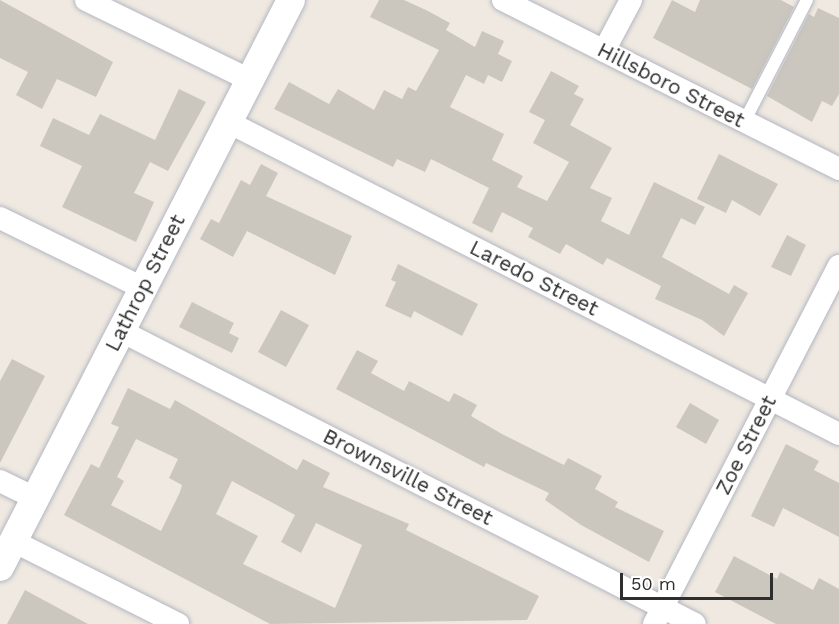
<!DOCTYPE html>
<style>
body{margin:0}
#map{position:relative;width:839px;height:624px;overflow:hidden;background:#efe9e1;font-family:"Work Sans",sans-serif}
div>[style]{position:absolute}
.building>*{inset:0;background:#cbc7bf}
.roads{filter:drop-shadow(0 0 2px #b4b7c1) drop-shadow(0 0 2px #b4b7c1)}
.service>*{height:12px;margin:-6px;padding:0 6px;transform-origin:6px;border-radius:6px;background:#fff}
.minor>*{height:22px;margin:-11px;padding:0 11px;transform-origin:11px;border-radius:11px;background:#fff}
.tertiary>*{height:28px;margin:-14px;padding:0 14px;transform-origin:14px;border-radius:14px;background:#fff}
span{translate:-50% -50%;white-space:nowrap;text-align:center;line-height:1.15;-webkit-text-stroke:4.5px #fff;paint-order:stroke}
.street-label{font-size:21px;color:#2e2e2e}
.scale{position:absolute;left:620px;top:573px;width:153px;height:27px;box-sizing:border-box;border:3px solid #2e2e2e;border-top:0;padding-left:8px;font-size:18px;line-height:21px;white-space:nowrap;color:#2e2e2e;-webkit-text-stroke:4px #fff;paint-order:stroke}
</style>
<div id="map">
<div class="building">
<i style="clip-path:polygon(0 0,113px 62px,96px 97px,57px 79px,42px 109px,16px 95px,28px 72px,0 58px)"></i>
<i style="clip-path:polygon(379px 0,404px 0,426px 10px,450px 23px,446px 30px,475px 47px,482px 31px,504px 41px,498px 54px,512px 61px,502px 82px,488px 75px,484px 84px,466px 75px,450px 107px,504px 134px,492px 160px,523px 176px,517px 187px,547px 201px,569px 162px,533px 143px,545px 120px,529px 112px,551px 71px,579px 86px,574px 94px,584px 99px,570px 125px,612px 148px,590px 188px,612px 198px,601px 221px,629px 235px,654px 182px,705px 207px,695px 225px,681px 218px,662px 257px,729px 294px,734px 285px,748px 293px,724px 336px,702px 320px,655px 299px,661px 286px,607px 258px,603px 265px,566px 244px,560px 254px,528px 237px,533px 228px,502px 212px,492px 233px,472px 223px,489px 188px,431px 159px,425px 172px,397px 159px,393px 167px,274px 109px,289px 82px,329px 104px,338px 89px,374px 110px,384px 90px,402px 99px,408px 87px,416px 91px,439px 50px,370px 17px)"></i>
<i style="clip-path:polygon(672px 0,695px 12px,700px 0,781px 0,794px 7px,752px 89px,653px 38px)"></i>
<i style="clip-path:polygon(818px 8px,839px 18px,839px 94px,832px 106px,822px 101px,812px 122px,767px 96px,809px 14px,814px 17px)"></i>
<i style="clip-path:polygon(179px 89px,206px 102px,168px 171px,150px 162px,134px 193px,154px 202px,136px 242px,62px 207px,82px 166px,40px 146px,53px 118px,89px 135px,100px 114px,155px 140px)"></i>
<i style="clip-path:polygon(719px 154px,778px 184px,760px 216px,732px 200px,726px 213px,697px 199px)"></i>
<i style="clip-path:polygon(261px 164px,278px 173px,266px 196px,352px 236px,335px 275px,247px 231px,233px 257px,200px 239px,211px 219px,219px 223px,241px 180px,250px 185px)"></i>
<i style="clip-path:polygon(787px 235px,806px 245px,791px 276px,771px 267px)"></i>
<i style="clip-path:polygon(398px 264px,478px 304px,462px 336px,414px 311px,411px 318px,385px 306px,396px 282px,391px 280px)"></i>
<i style="clip-path:polygon(192px 302px,234px 323px,229px 333px,239px 338px,232px 353px,179px 327px)"></i>
<i style="clip-path:polygon(281px 310px,309px 325px,286px 367px,258px 352px)"></i>
<i style="clip-path:polygon(357px 350px,378px 361px,371px 373px,404px 391px,409px 381px,449px 402px,454px 393px,477px 405px,471px 416px,502px 434px,564px 465px,568px 458px,602px 476px,595px 489px,618px 502px,615px 507px,664px 531px,649px 562px,581px 525px,545px 500px,549px 493px,486px 463px,484px 467px,336px 389px)"></i>
<i style="clip-path:polygon(12px 359px,45px 376px,0 463px,0 381px)"></i>
<i style="clip-path:polygon(evenodd,128px 388px,170px 409px,175px 400px,297px 470px,303px 459px,330px 473px,323px 487px,409px 524px,406px 530px,539px 596px,527px 620px,270px 624px,64px 515px,91px 464px,99px 468px,119px 427px,111px 424px,128px 388px,136px 439px,178px 459px,169px 478px,182px 485px,180px 492px,161px 531px,111px 505px,124px 481px,117px 477px,136px 439px,128px 388px,232px 481px,295px 515px,281px 542px,301px 553px,316px 523px,362px 545px,335px 608px,243px 564px,258px 536px,216px 514px,232px 481px)"></i>
<i style="clip-path:polygon(690px 403px,719px 420px,706px 444px,676px 427px)"></i>
<i style="clip-path:polygon(786px 444px,819px 461px,814px 470px,839px 483px,839px 537px,783px 508px,774px 527px,751px 516px)"></i>
<i style="clip-path:polygon(734px 556px,777px 579px,780px 572px,813px 590px,819px 578px,839px 589px,839px 624px,776px 624px,715px 592px)"></i>
<i style="clip-path:polygon(25px 590px,88px 624px,7px 624px)"></i>
</div>
<div class="roads">
<div class="service">
<i style="left:744px;top:122px;width:137px;rotate:-62.7deg"></i>
</div>
<div class="minor">
<i style="left:86px;top:0;width:182px;rotate:26deg"></i>
<i style="left:503px;top:0;width:376px;rotate:26.7deg"></i>
<i style="left:604px;top:51px;width:58px;rotate:-62.1deg"></i>
<i style="left:228px;top:122px;width:686px;rotate:27.05deg"></i>
<i style="left:0;top:218px;width:159px;rotate:26.1deg"></i>
<i style="left:121px;top:331px;width:644px;rotate:27.04deg"></i>
<i style="left:0;top:481px;width:39px;rotate:26deg"></i>
<i style="left:13px;top:541px;width:185px;rotate:26.7deg"></i>
<i style="left:654px;top:624px;width:403px;rotate:-62.7deg"></i>
</div>
<div class="tertiary">
<i style="left:0;top:567px;width:637px;rotate:-62.83deg"></i>
</div>
</div>
<div class="street-label">
<span style="left:671px;top:85px;rotate:27deg">Hillsboro Street</span>
<span style="left:534px;top:278px;rotate:27deg">Laredo Street</span>
<span style="left:145px;top:283px;rotate:-63deg">Lathrop Street</span>
<span style="left:746px;top:445px;rotate:-63deg">Zoe Street</span>
<span style="left:408px;top:477px;rotate:27deg">Brownsville Street</span>
</div>
<div class="scale">50 m</div>
</div>
